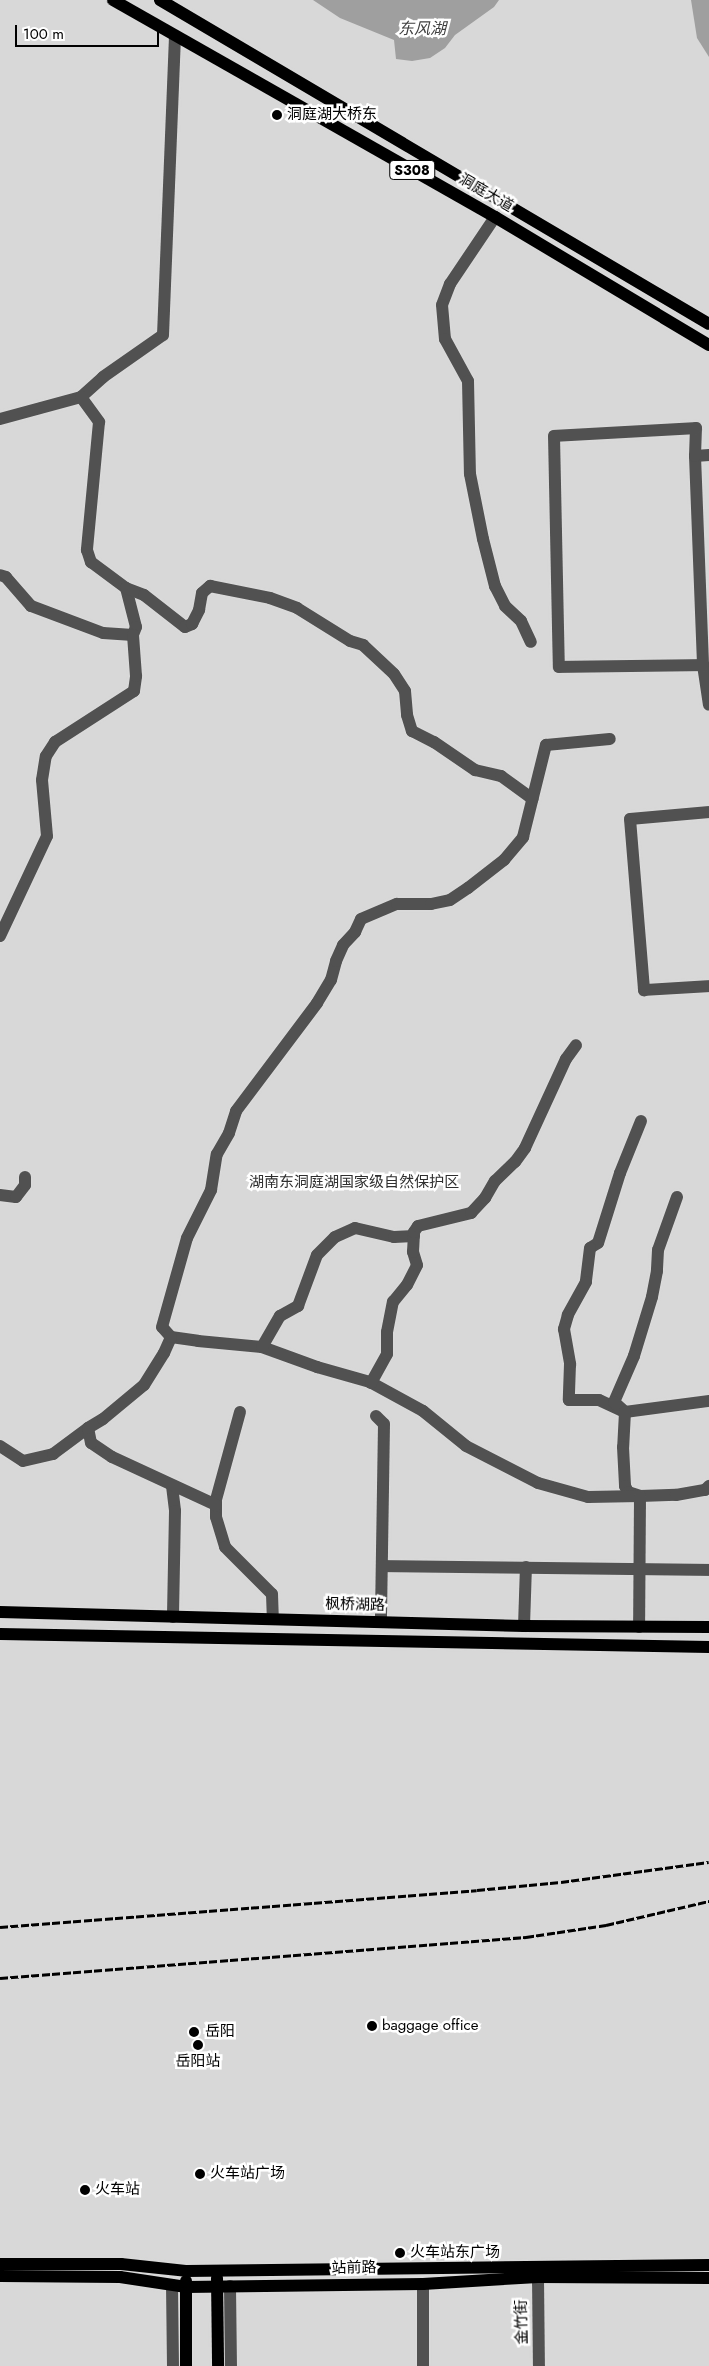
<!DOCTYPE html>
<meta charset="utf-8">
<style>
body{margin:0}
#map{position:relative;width:709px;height:2366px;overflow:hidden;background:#fff;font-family:Jost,"Noto Sans SC",sans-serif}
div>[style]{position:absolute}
.green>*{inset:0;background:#d8d8d8}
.water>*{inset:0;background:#9f9f9f}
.roads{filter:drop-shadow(0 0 1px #dbdbdb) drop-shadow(0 0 1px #dbdbdb)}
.minor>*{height:12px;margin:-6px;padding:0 6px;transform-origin:6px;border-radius:6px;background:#515151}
.major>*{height:12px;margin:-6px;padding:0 6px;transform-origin:6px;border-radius:6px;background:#000}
.rail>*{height:3px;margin-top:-1.5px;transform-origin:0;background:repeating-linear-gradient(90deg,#000 0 8px,transparent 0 10.5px)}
.dots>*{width:14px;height:14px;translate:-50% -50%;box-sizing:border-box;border:2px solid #fff;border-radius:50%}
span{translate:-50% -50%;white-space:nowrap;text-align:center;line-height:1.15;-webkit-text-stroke:5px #fff;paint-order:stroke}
.shield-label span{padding:1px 4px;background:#fff;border:1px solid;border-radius:4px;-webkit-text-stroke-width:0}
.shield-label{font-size:14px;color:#000;font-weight:700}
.poi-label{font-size:15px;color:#000}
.left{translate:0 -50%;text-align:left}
.street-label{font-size:15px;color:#000}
.park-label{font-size:15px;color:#2f2f2f}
.water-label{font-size:16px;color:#404040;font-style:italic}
.scale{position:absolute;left:15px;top:25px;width:144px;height:22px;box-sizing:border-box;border:2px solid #000;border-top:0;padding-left:6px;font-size:15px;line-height:18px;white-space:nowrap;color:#000;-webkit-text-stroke:4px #fff;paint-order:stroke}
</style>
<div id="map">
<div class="green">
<i style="clip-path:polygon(0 0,709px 0,709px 2366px,0 2366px)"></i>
</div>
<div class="water">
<i style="clip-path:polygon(313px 0,499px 0,494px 7px,455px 35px,445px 48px,430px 58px,412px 61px,396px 59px,394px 40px,340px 18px)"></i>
<i style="clip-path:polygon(691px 0,709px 0,709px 57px,697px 38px)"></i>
</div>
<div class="roads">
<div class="minor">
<i style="left:495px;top:217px;width:81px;rotate:123.9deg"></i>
<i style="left:450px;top:284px;width:22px;rotate:111deg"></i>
<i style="left:442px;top:305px;width:34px;rotate:85deg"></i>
<i style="left:445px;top:339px;width:48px;rotate:61.3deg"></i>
<i style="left:468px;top:381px;width:93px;rotate:88.8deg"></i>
<i style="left:470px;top:474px;width:66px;rotate:78.7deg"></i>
<i style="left:483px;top:539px;width:49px;rotate:75.7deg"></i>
<i style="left:495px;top:586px;width:22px;rotate:63deg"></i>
<i style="left:505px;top:606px;width:22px;rotate:43deg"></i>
<i style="left:521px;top:621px;width:23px;rotate:65deg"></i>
<i style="left:81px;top:397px;width:30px;rotate:-42deg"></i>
<i style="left:103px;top:377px;width:73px;rotate:-35deg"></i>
<i style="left:163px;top:335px;width:299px;rotate:-87.7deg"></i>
<i style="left:0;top:419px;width:84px;rotate:-15.2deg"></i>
<i style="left:81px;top:397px;width:31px;rotate:54deg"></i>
<i style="left:99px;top:422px;width:129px;rotate:95.4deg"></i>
<i style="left:87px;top:550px;width:13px;rotate:72deg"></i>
<i style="left:91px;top:562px;width:44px;rotate:36.6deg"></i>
<i style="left:126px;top:588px;width:40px;rotate:75.6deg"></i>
<i style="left:136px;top:627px;width:9px;rotate:111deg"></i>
<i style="left:133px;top:635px;width:30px;rotate:-176deg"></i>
<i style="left:103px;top:633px;width:77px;rotate:-159.4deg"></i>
<i style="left:31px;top:606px;width:38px;rotate:-131deg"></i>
<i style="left:6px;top:577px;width:6px;rotate:-162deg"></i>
<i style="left:709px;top:455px;width:14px;rotate:176deg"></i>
<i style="left:695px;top:456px;width:209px;rotate:87.8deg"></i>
<i style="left:703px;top:665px;width:40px;rotate:81.5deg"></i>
<i style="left:695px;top:456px;width:28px;rotate:-88deg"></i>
<i style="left:696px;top:428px;width:142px;rotate:176.8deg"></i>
<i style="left:554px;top:436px;width:231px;rotate:88.8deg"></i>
<i style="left:559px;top:667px;width:144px;rotate:-0.8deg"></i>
<i style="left:126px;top:588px;width:19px;rotate:21deg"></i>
<i style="left:144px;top:595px;width:52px;rotate:38deg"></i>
<i style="left:185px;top:627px;width:8px;rotate:-23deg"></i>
<i style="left:192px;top:624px;width:16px;rotate:-63deg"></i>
<i style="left:199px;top:610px;width:17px;rotate:-80deg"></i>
<i style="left:202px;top:593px;width:11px;rotate:-41deg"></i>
<i style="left:210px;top:586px;width:61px;rotate:11.3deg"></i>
<i style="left:270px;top:598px;width:29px;rotate:20deg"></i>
<i style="left:297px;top:608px;width:62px;rotate:31.9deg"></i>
<i style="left:350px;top:641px;width:14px;rotate:17deg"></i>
<i style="left:363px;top:645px;width:42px;rotate:43.1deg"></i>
<i style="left:394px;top:674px;width:20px;rotate:57deg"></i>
<i style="left:405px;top:691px;width:24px;rotate:85deg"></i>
<i style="left:407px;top:715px;width:17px;rotate:73deg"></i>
<i style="left:412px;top:731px;width:25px;rotate:27deg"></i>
<i style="left:434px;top:742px;width:50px;rotate:34.3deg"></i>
<i style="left:475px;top:770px;width:27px;rotate:13deg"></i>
<i style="left:501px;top:776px;width:39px;rotate:36deg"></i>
<i style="left:709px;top:812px;width:79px;rotate:174.9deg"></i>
<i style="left:630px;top:819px;width:172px;rotate:85.3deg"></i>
<i style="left:644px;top:990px;width:65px;rotate:-3.5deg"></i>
<i style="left:0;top:936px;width:110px;rotate:-64.8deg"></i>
<i style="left:47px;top:836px;width:56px;rotate:-95.1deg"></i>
<i style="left:42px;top:780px;width:24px;rotate:-81deg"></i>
<i style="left:46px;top:756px;width:17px;rotate:-57deg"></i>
<i style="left:55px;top:742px;width:94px;rotate:-32.8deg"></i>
<i style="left:134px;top:691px;width:15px;rotate:-82deg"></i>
<i style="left:136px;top:676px;width:41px;rotate:-94.2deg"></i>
<i style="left:641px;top:1121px;width:56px;rotate:112deg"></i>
<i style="left:620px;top:1173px;width:73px;rotate:107.4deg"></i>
<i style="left:598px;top:1243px;width:9px;rotate:148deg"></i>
<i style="left:590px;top:1248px;width:34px;rotate:97deg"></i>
<i style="left:586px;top:1282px;width:38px;rotate:119deg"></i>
<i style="left:568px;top:1315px;width:15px;rotate:106deg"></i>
<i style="left:564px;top:1329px;width:36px;rotate:80deg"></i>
<i style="left:570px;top:1364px;width:36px;rotate:92deg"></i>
<i style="left:569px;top:1400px;width:30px"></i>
<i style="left:599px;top:1400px;width:29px;rotate:25deg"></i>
<i style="left:625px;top:1412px;width:85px;rotate:-7.5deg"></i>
<i style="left:0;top:1195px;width:16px;rotate:7deg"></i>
<i style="left:16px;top:1197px;width:15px;rotate:-53deg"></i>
<i style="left:25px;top:1185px;width:8px;rotate:-90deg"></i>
<i style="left:677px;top:1197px;width:56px;rotate:109.7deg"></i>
<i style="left:658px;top:1250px;width:21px;rotate:93deg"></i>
<i style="left:657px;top:1271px;width:26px;rotate:101deg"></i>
<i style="left:652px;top:1297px;width:62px;rotate:107deg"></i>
<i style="left:634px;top:1356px;width:50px;rotate:113.5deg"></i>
<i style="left:614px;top:1402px;width:15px;rotate:42deg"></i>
<i style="left:625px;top:1412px;width:35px;rotate:93deg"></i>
<i style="left:623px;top:1447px;width:39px;rotate:87deg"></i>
<i style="left:625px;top:1486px;width:7px;rotate:63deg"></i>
<i style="left:628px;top:1492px;width:13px;rotate:18deg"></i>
<i style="left:640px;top:1496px;width:36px;rotate:-2deg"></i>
<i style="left:676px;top:1495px;width:29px;rotate:-10deg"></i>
<i style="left:705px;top:1490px;width:6px;rotate:-45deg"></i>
<i style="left:171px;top:1337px;width:27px;rotate:8deg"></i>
<i style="left:198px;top:1341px;width:64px;rotate:5.4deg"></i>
<i style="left:262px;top:1347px;width:59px;rotate:20deg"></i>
<i style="left:317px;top:1367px;width:55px;rotate:15.8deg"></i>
<i style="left:370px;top:1382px;width:60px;rotate:28.7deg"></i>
<i style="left:423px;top:1411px;width:55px;rotate:39.1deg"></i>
<i style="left:466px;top:1446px;width:81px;rotate:27.2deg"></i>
<i style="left:538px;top:1483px;width:52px;rotate:15.6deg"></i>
<i style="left:588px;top:1497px;width:52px;rotate:-1.1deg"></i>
<i style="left:640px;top:1496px;width:131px;rotate:90.4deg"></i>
<i style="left:262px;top:1347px;width:36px;rotate:-60deg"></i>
<i style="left:280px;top:1316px;width:21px;rotate:-29deg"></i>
<i style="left:298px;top:1306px;width:54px;rotate:-69.6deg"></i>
<i style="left:317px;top:1255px;width:25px;rotate:-45deg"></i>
<i style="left:335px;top:1237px;width:22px;rotate:-24deg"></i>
<i style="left:355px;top:1228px;width:40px;rotate:13deg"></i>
<i style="left:394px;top:1237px;width:20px;rotate:-3deg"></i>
<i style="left:371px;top:1383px;width:33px;rotate:-61deg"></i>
<i style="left:387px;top:1354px;width:22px;rotate:-90deg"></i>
<i style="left:387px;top:1332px;width:31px;rotate:-79deg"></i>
<i style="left:393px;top:1302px;width:22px;rotate:-51deg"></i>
<i style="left:407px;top:1285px;width:22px;rotate:-63deg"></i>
<i style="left:417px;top:1265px;width:14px;rotate:-107deg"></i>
<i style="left:413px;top:1252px;width:20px;rotate:-87deg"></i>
<i style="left:414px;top:1232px;width:7px;rotate:-56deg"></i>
<i style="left:418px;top:1226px;width:55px;rotate:-13.8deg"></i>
<i style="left:471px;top:1213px;width:21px;rotate:-47deg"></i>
<i style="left:485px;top:1198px;width:20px;rotate:-60deg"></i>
<i style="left:495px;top:1181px;width:28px;rotate:-44deg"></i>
<i style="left:515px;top:1162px;width:17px;rotate:-54deg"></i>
<i style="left:525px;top:1148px;width:98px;rotate:-65.3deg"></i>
<i style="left:566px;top:1059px;width:17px;rotate:-54deg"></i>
<i style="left:240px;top:1412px;width:91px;rotate:105.3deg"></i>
<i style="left:216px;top:1500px;width:17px;rotate:90deg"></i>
<i style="left:216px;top:1517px;width:31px;rotate:73deg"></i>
<i style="left:225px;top:1547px;width:66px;rotate:45deg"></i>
<i style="left:272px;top:1594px;width:25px;rotate:88deg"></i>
<i style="left:376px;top:1416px;width:11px;rotate:45deg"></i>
<i style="left:384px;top:1424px;width:198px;rotate:90.9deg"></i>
<i style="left:0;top:1446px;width:27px;rotate:33deg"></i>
<i style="left:23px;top:1461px;width:31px;rotate:-13deg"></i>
<i style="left:53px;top:1454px;width:44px;rotate:-36.6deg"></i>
<i style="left:172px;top:1486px;width:25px;rotate:83deg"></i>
<i style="left:175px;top:1511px;width:106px;rotate:91.1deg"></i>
<i style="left:216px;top:1505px;width:115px;rotate:-155.2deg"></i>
<i style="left:112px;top:1457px;width:25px;rotate:-146deg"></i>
<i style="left:91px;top:1443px;width:15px;rotate:-101deg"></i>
<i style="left:88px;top:1428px;width:17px;rotate:-31deg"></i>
<i style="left:103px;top:1419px;width:53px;rotate:-39.7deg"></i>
<i style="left:144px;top:1385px;width:38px;rotate:-58deg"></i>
<i style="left:164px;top:1353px;width:17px;rotate:-66deg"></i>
<i style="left:171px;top:1337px;width:13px;rotate:-132deg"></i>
<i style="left:162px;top:1327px;width:92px;rotate:-74.3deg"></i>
<i style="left:187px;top:1238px;width:54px;rotate:-63.4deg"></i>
<i style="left:211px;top:1190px;width:36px;rotate:-81deg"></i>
<i style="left:217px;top:1154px;width:24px;rotate:-60deg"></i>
<i style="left:229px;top:1133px;width:23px;rotate:-72deg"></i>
<i style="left:236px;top:1111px;width:135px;rotate:-53.1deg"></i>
<i style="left:317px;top:1003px;width:27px;rotate:-59deg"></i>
<i style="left:331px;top:980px;width:20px;rotate:-75deg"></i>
<i style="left:336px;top:961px;width:17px;rotate:-66deg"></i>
<i style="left:343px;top:945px;width:18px;rotate:-47deg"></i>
<i style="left:355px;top:932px;width:14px;rotate:-65deg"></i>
<i style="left:361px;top:919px;width:39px;rotate:-23deg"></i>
<i style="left:397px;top:904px;width:34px"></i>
<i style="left:431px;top:904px;width:19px;rotate:-12deg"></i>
<i style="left:450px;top:900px;width:22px;rotate:-34deg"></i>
<i style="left:468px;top:888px;width:46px;rotate:-37.9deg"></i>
<i style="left:504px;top:860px;width:30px;rotate:-50deg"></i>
<i style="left:523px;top:837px;width:95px;rotate:-76deg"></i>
<i style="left:546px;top:745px;width:64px;rotate:-5.4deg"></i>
<i style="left:382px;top:1566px;width:327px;rotate:0.7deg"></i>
<i style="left:524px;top:1626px;width:59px;rotate:-88.1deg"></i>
<i style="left:538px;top:2277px;width:89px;rotate:89.4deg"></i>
<i style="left:172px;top:2285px;width:81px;rotate:89.3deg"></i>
<i style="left:230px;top:2286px;width:80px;rotate:89.3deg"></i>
<i style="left:423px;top:2366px;width:82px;rotate:-90deg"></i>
</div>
<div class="major">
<i style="left:113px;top:0;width:439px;rotate:29.6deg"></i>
<i style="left:495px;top:217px;width:249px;rotate:30.9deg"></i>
<i style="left:160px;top:0;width:637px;rotate:30.55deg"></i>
<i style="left:0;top:1612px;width:524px;rotate:1.53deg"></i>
<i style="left:524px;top:1626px;width:185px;rotate:0.3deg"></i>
<i style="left:0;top:1634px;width:709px;rotate:1.05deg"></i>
<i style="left:0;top:2264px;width:121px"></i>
<i style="left:121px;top:2264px;width:65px;rotate:6.1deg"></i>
<i style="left:186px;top:2271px;width:523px;rotate:-0.66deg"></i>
<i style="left:0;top:2276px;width:120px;rotate:0.5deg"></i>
<i style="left:120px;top:2277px;width:67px;rotate:8.6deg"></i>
<i style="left:186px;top:2287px;width:237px;rotate:-0.7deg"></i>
<i style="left:423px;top:2284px;width:115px;rotate:-3.5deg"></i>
<i style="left:538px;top:2277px;width:171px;rotate:0.3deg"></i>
<i style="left:217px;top:2278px;width:88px;rotate:89.3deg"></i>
<i style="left:186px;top:2281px;width:85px;rotate:90deg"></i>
</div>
</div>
<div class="rail">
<i style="left:0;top:1927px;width:478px;rotate:-4.4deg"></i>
<i style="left:477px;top:1890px;width:84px;rotate:-5.4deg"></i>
<i style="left:561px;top:1882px;width:149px;rotate:-7.7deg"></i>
<i style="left:0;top:1978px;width:528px;rotate:-4.46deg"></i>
<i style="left:526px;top:1937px;width:81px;rotate:-8.5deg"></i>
<i style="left:606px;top:1925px;width:106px;rotate:-13.1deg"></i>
</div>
<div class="dots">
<i style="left:277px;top:115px;background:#000"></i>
<i style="left:372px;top:2026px;background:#000"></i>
<i style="left:194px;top:2032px;background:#000"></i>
<i style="left:198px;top:2045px;background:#000"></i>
<i style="left:200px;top:2174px;background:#000"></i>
<i style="left:85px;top:2190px;background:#000"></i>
<i style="left:400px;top:2253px;background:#000"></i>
</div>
<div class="shield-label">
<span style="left:412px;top:170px">S308</span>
</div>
<div class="poi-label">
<span class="left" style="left:287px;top:115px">洞庭湖大桥东</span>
<span class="left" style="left:382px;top:2026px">baggage office</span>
<span class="left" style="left:205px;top:2032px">岳阳</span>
<span style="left:198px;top:2062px">岳阳站</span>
<span class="left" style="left:210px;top:2174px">火车站广场</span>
<span class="left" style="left:95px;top:2190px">火车站</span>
<span class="left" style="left:410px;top:2253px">火车站东广场</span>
</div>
<div class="street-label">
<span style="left:486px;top:193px;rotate:30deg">洞庭大道</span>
<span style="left:355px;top:1605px;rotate:1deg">枫桥湖路</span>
<span style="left:354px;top:2268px;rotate:-1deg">站前路</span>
<span style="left:522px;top:2322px;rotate:-91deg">金竹街</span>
</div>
<div class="park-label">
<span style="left:354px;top:1183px">湖南东洞庭湖国家级自然保护区</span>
</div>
<div class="water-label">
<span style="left:422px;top:29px">东风湖</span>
</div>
<div class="scale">100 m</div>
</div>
